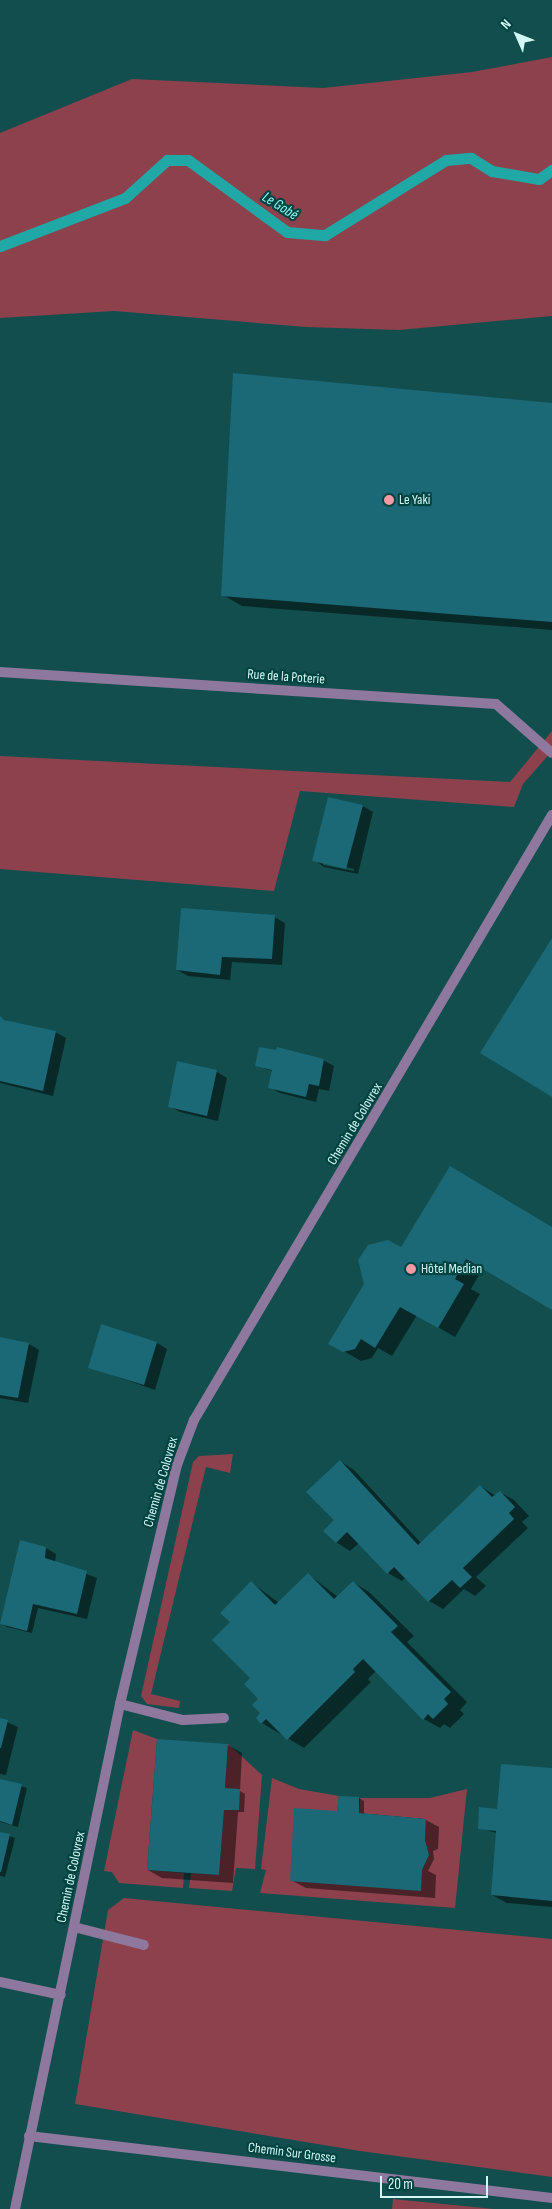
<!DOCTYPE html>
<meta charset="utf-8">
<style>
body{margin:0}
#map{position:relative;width:552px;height:2209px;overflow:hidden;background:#114e4d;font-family:"Sofia Sans Condensed",sans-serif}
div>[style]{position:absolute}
.green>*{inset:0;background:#8d414c}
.shadow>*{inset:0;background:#0007}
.stream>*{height:11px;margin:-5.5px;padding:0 5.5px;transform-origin:5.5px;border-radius:5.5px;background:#1fa8a6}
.building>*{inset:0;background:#1b6876}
.service>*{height:10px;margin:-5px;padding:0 5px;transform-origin:5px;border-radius:5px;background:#8f789d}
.minor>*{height:10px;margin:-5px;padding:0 5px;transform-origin:5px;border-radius:5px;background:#8f789d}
.dots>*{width:14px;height:14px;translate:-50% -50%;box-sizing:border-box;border:2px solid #004442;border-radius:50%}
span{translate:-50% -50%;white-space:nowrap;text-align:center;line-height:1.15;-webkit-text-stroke:4.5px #004442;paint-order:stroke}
.poi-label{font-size:14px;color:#d2f6f4}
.left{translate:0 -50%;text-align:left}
.street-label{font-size:14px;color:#d2f6f4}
.water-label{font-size:15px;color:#8ffaf6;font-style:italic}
.north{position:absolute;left:492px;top:10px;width:50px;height:50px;-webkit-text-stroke:4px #004442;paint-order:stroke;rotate:314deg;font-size:14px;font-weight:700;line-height:20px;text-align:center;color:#d2f6f4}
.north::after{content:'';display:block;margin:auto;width:18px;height:22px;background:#d2f6f4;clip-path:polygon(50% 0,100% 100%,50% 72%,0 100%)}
.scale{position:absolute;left:380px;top:2176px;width:108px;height:22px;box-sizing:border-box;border:2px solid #d2f6f4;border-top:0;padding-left:6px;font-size:15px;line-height:18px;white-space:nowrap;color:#d2f6f4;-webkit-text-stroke:4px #004442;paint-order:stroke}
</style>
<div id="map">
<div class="green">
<i style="clip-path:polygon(552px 57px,552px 316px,399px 330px,306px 327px,114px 311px,0 318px,0 133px,132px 79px,323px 88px,472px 72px)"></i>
<i style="clip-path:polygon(552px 731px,552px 751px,523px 784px,514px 807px,300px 791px,274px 891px,0 869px,0 756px,510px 782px)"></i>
<i style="clip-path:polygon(233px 1454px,230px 1473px,206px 1467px,151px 1694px,180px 1701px,179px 1708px,147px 1704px,141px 1696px,193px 1462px,199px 1456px)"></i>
<i style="clip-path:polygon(133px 1730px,157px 1739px,147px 1870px,184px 1873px,183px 1888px,119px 1883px,112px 1872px,104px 1871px)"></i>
<i style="clip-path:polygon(228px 1744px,262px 1775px,255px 1869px,236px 1868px,232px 1891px,189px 1888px,191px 1873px,219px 1875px,224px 1810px,239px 1810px,225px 1788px)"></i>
<i style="clip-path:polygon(272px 1778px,299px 1789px,339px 1796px,337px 1811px,422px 1870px,429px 1855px,425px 1840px,426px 1819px,359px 1813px,360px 1798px,430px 1798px,467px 1789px,455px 1908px,260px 1893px,266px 1870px,261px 1869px)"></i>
<i style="clip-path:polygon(124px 1898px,552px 1939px,552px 2177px,360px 2151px,75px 2104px,108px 1910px)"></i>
<i style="clip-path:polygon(393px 2199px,494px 2209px,392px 2209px)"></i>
</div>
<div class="shadow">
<i style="clip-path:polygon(552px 405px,552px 630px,242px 606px,223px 595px)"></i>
<i style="clip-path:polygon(evenodd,363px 806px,373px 812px,358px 874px,324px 867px,314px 860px,363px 806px,323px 862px,354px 869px,354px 871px,323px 865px,323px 862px)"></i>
<i style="clip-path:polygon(274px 917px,285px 923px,282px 965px,232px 962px,230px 980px,188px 976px,177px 970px)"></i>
<i style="clip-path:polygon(0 1018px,12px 1023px,55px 1032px,66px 1038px,53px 1096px,0 1083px)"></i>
<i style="clip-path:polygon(323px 1060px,334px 1066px,329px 1091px,319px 1089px,316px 1102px,280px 1093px,269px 1087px,273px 1071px,257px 1066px)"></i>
<i style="clip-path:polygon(178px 1062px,217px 1072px,227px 1078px,218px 1121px,180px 1112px,169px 1106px)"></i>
<i style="clip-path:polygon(552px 1228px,552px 1309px,483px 1268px,471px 1289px,480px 1294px,455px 1337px,417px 1315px,392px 1356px,378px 1348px,372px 1358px,361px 1361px,330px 1343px,402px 1249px)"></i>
<i style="clip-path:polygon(0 1339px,29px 1344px,39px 1350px,28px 1403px,0 1398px)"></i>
<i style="clip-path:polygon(157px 1343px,167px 1349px,155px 1390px,89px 1367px)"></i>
<i style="clip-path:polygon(340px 1461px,354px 1470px,421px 1543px,480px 1486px,496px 1496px,500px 1492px,514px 1500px,529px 1516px,522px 1522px,528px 1528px,476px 1577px,486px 1586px,475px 1596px,464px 1589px,443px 1609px,429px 1601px,406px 1577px,402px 1581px,388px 1573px,359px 1543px,350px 1551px,336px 1542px)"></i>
<i style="clip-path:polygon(46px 1548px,56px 1554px,55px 1562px,97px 1578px,87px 1619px,38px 1608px,32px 1633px,7px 1627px,2px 1624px)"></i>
<i style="clip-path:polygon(308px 1574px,338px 1597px,353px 1582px,369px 1592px,414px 1636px,407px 1642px,467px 1702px,460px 1710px,464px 1714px,450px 1728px,444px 1724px,440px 1728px,424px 1719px,376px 1671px,368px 1679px,371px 1682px,304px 1748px,262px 1723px,261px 1699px,231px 1622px,252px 1583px,279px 1603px)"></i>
<i style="clip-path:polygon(0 1719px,18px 1727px,6px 1775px,0 1774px)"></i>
<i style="clip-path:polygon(158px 1740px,228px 1745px,242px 1753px,240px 1791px,245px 1794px,244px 1812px,238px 1812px,233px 1883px,162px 1878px,148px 1870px)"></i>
<i style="clip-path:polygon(552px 1769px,552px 1907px,507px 1903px,492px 1895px,497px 1833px,479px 1828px)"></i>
<i style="clip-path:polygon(0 1780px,27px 1788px,18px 1827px,0 1822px)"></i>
<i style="clip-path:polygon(359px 1798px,364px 1801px,364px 1814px,424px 1819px,439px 1827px,438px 1849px,433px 1851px,434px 1859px,428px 1871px,436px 1875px,435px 1898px,306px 1888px,291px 1880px,338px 1812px)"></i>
<i style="clip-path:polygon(0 1833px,15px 1838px,5px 1877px,0 1876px)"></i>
</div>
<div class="stream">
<i style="left:0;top:246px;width:134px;rotate:-21deg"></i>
<i style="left:125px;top:198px;width:57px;rotate:-42.1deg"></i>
<i style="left:167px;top:160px;width:21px"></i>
<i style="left:188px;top:160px;width:122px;rotate:36deg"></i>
<i style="left:287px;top:232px;width:38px;rotate:5deg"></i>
<i style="left:325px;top:235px;width:142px;rotate:-31.8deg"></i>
<i style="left:446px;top:160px;width:25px;rotate:-5deg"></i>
<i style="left:471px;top:158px;width:25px;rotate:32deg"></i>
<i style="left:492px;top:171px;width:48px;rotate:9.7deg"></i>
<i style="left:539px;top:179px;width:16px;rotate:-35deg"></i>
</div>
<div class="building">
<i style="clip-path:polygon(233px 373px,552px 403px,552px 622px,221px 596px)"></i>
<i style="clip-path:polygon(328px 797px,363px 805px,346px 869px,312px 861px)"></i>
<i style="clip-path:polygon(181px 908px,275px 915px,272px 959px,222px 957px,220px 975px,176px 970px)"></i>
<i style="clip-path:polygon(552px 938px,552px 1097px,480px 1053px)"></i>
<i style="clip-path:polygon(0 1016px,4px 1020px,56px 1031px,43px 1091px,0 1081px)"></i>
<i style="clip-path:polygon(259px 1047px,276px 1050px,277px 1047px,324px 1059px,319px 1086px,309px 1084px,306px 1097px,268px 1088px,272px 1070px,255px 1066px)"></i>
<i style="clip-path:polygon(177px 1061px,217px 1070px,207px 1116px,168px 1107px)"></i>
<i style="clip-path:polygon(450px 1166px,552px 1227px,552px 1310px,466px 1259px,455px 1279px,464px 1284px,438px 1328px,400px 1307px,375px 1348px,361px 1339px,355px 1349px,343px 1352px,328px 1344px,364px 1284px,358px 1260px,368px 1245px,388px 1240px,401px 1247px)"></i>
<i style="clip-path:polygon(101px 1324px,157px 1342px,144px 1385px,88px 1368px)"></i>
<i style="clip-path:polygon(0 1337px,29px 1343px,18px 1398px,0 1395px)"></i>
<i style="clip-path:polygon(340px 1460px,418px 1545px,480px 1485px,492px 1497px,500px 1491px,515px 1507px,509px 1513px,514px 1519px,463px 1568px,472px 1577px,460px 1588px,452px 1580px,428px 1602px,394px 1567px,387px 1574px,347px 1532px,336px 1543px,323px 1531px,334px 1520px,306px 1492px)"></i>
<i style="clip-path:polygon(20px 1540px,46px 1547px,45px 1558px,87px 1571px,77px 1614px,33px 1604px,27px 1631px,0 1624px)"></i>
<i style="clip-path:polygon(308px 1573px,334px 1599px,353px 1581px,398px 1626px,391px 1632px,451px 1692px,444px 1699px,448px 1704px,433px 1719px,428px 1714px,423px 1720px,363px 1659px,353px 1669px,355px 1672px,287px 1740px,266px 1719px,261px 1724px,256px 1718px,260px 1713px,252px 1705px,258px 1699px,244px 1684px,250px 1678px,212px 1640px,230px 1622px,220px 1613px,251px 1581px,275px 1605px)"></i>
<i style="clip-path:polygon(0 1718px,8px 1720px,1px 1748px,0 1748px)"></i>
<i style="clip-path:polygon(157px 1739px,228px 1744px,225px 1788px,240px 1789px,239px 1810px,224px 1810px,219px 1875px,147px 1870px)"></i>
<i style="clip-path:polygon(501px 1764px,552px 1768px,552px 1901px,491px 1895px,496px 1831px,478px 1829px,479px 1807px,497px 1809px)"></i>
<i style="clip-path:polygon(0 1779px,22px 1784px,12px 1825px,0 1821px)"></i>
<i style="clip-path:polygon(339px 1796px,359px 1797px,359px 1813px,426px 1819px,425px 1840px,429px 1855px,422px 1870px,421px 1891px,290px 1881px,294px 1808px,337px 1811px)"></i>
<i style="clip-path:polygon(0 1832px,10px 1834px,1px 1872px,0 1872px)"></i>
</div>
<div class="service">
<i style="left:120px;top:1704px;width:65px;rotate:14.3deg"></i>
<i style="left:183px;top:1720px;width:41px;rotate:-2.8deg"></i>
<i style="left:74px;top:1927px;width:72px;rotate:14.4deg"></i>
</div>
<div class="minor">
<i style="left:0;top:672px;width:497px;rotate:3.7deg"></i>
<i style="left:496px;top:704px;width:74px;rotate:41.2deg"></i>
<i style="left:0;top:1982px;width:62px;rotate:12deg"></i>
<i style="left:29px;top:2136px;width:527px;rotate:6.76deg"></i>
<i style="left:15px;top:2209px;width:516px;rotate:-78.25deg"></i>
<i style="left:120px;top:1704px;width:246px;rotate:-76.6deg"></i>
<i style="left:177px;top:1465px;width:48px;rotate:-69.3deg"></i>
<i style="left:194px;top:1420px;width:703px;rotate:-59.39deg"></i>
</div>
<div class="dots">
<i style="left:389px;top:500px;background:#f49aa4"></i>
<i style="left:411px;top:1269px;background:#f49aa4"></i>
</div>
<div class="poi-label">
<span class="left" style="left:399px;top:500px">Le Yaki</span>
<span class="left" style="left:421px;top:1269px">Hôtel Median</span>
</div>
<div class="street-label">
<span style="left:286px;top:677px;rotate:4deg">Rue de la Poterie</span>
<span style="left:355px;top:1124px;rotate:-59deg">Chemin de Colovrex</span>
<span style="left:161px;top:1482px;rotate:-74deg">Chemin de Colovrex</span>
<span style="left:71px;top:1877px;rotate:-78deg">Chemin de Colovrex</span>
<span style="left:292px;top:2153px;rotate:7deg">Chemin Sur Grosse</span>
</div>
<div class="water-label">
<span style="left:280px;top:206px;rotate:32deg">Le Gobé</span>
</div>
<div class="north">N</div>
<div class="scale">20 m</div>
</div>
